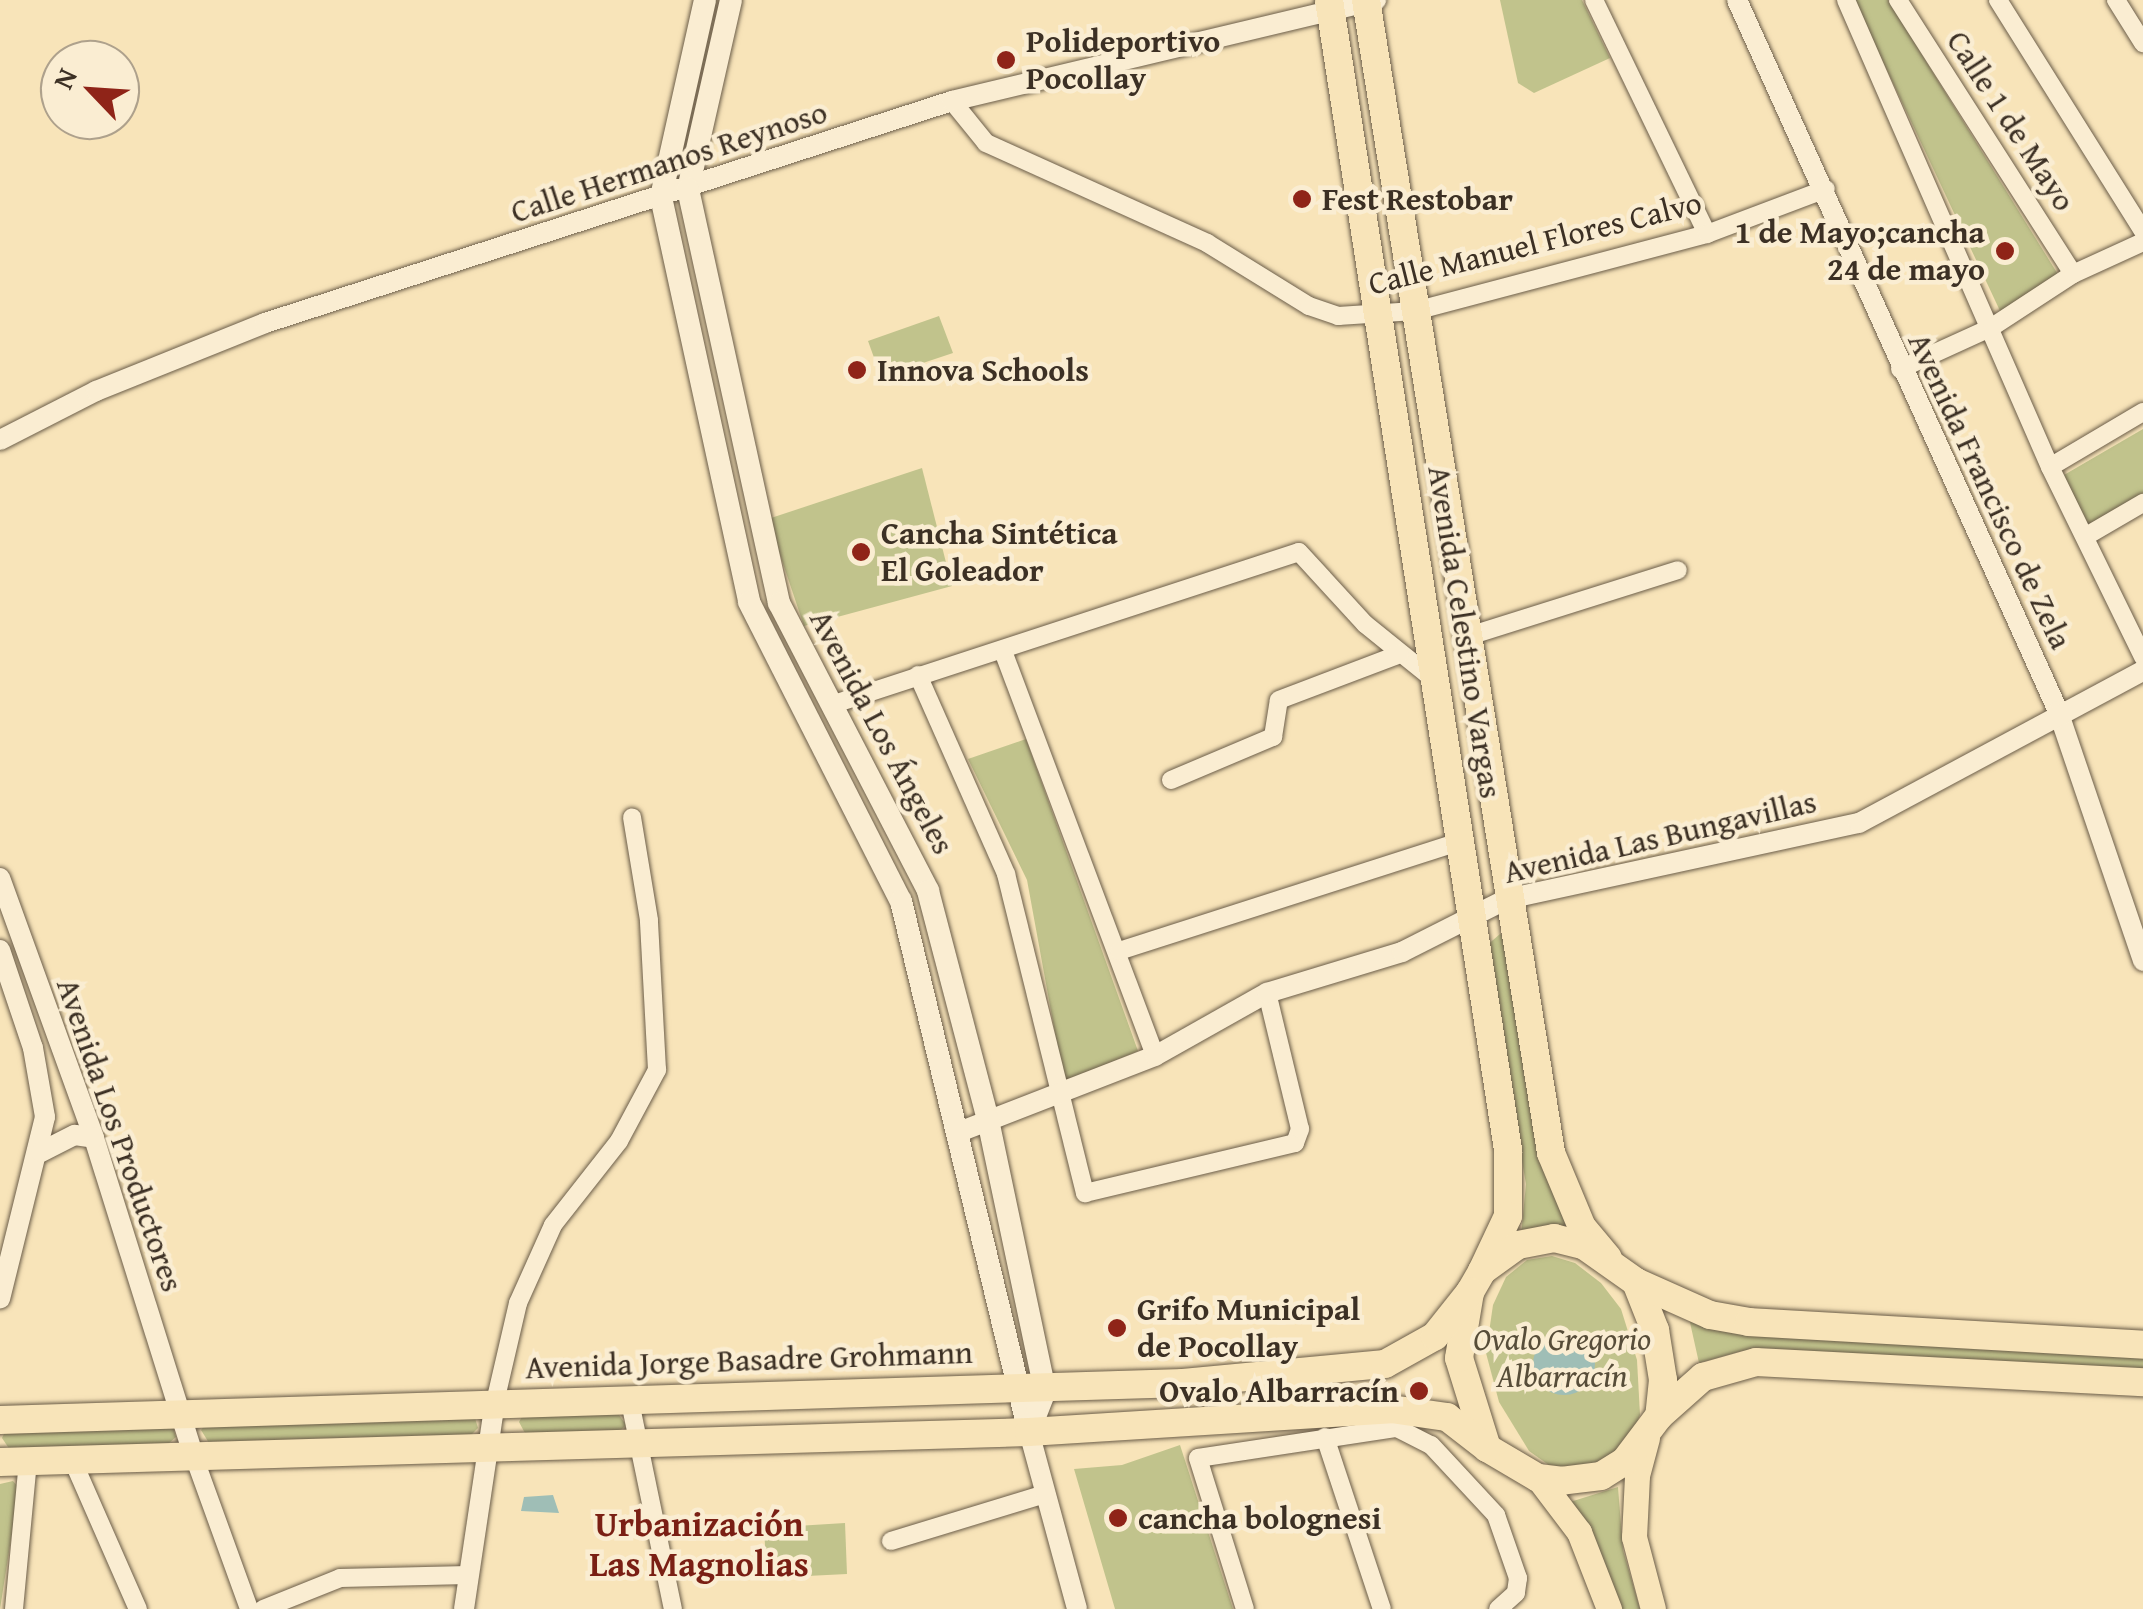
<!DOCTYPE html>
<meta charset="utf-8">
<style>
body{margin:0}
#map{position:relative;width:2143px;height:1609px;overflow:hidden;background:#f8e4b9;font-family:"Gentium Book Plus",serif}
div>[style]{position:absolute}
.green>*{inset:0;background:#c1c38c}
.water>*{inset:0;background:#9fbeb6}
.round{border-radius:50%}
.roads{filter:drop-shadow(0 0 2px #6b5d49) drop-shadow(0 0 2px #6b5d49)}
.minor>*{height:18px;margin:-9px;padding:0 9px;transform-origin:9px;border-radius:9px;background:#faedd2}
.tertiary>*{height:20px;margin:-10px;padding:0 10px;transform-origin:10px;border-radius:10px;background:#faedd2}
.secondary>*{height:22px;margin:-11px;padding:0 11px;transform-origin:11px;border-radius:11px;background:#faedd2}
.primary>*{height:25px;margin:-12.5px;padding:0 12.5px;transform-origin:12.5px;border-radius:12.5px;background:#f8e4b9}
.trunk>*{height:28px;margin:-14px;padding:0 14px;transform-origin:14px;border-radius:14px;background:#f8e4b9}
.dots>*{width:28px;height:28px;translate:-50% -50%;box-sizing:border-box;border:5px solid #faedd2;border-radius:50%}
span{translate:-50% -50%;white-space:nowrap;text-align:center;line-height:1.15;-webkit-text-stroke:9px #faedd2;paint-order:stroke}
.poi-label{font-size:32px;color:#3c3024;font-weight:700}
.left{translate:0 -50%;text-align:left}
.right{translate:-100% -50%;text-align:right}
.street-label{font-size:32px;color:#3c3024}
.park-label{font-size:32px;color:#574d39;font-style:italic}
.neighbourhood-label{font-size:35px;color:#7a1f14;font-weight:700}
.north{position:absolute;left:40px;top:40px;width:100px;height:100px;box-sizing:border-box;background:#faedd2;border:2px solid #aea18c;border-radius:50%;rotate:295deg;font-size:28px;font-weight:700;line-height:40px;text-align:center;color:#3c3024}
.north::after{content:'';display:block;margin:auto;width:35px;height:45px;background:#8f2418;clip-path:polygon(50% 0,100% 100%,50% 72%,0 100%)}
</style>
<div id="map">
<div class="green">
<i style="clip-path:polygon(1500px 0,1582px 0,1610px 58px,1534px 93px,1518px 83px)"></i>
<i style="clip-path:polygon(1854px 0,1888px 0,2059px 276px,2001px 313px)"></i>
<i style="clip-path:polygon(939px 316px,953px 353px,881px 377px,868px 341px)"></i>
<i style="clip-path:polygon(2143px 429px,2143px 510px,2094px 539px,2064px 475px)"></i>
<i style="clip-path:polygon(922px 468px,952px 586px,804px 626px,768px 519px)"></i>
<i style="clip-path:polygon(1026px 739px,1138px 1051px,1064px 1082px,1027px 880px,968px 759px)"></i>
<i style="clip-path:polygon(1500px 934px,1508px 939px,1546px 1174px,1570px 1227px,1521px 1236px,1526px 1184px,1485px 947px)"></i>
<i style="clip-path:polygon(1552px 1256px,1575px 1263px,1601px 1283px,1621px 1309px,1637px 1360px,1640px 1415px,1628px 1445px,1586px 1471px,1553px 1468px,1529px 1451px,1499px 1402px,1486px 1353px,1493px 1305px,1506px 1277px,1527px 1260px)"></i>
<i style="clip-path:polygon(1689px 1318px,2143px 1356px,2143px 1374px,1742px 1351px,1699px 1363px)"></i>
<i style="clip-path:polygon(617px 1412px,626px 1425px,618px 1433px,526px 1435px,519px 1422px,523px 1415px)"></i>
<i style="clip-path:polygon(475px 1418px,478px 1428px,470px 1436px,209px 1443px,201px 1430px,206px 1424px)"></i>
<i style="clip-path:polygon(173px 1427px,176px 1437px,168px 1444px,10px 1450px,2px 1438px,6px 1430px)"></i>
<i style="clip-path:polygon(1180px 1445px,1233px 1609px,1115px 1609px,1074px 1469px,1122px 1465px)"></i>
<i style="clip-path:polygon(13px 1481px,19px 1488px,0 1609px,0 1484px)"></i>
<i style="clip-path:polygon(1618px 1487px,1623px 1550px,1640px 1609px,1617px 1609px,1570px 1502px)"></i>
<i style="clip-path:polygon(845px 1523px,847px 1574px,767px 1578px,764px 1528px)"></i>
</div>
<div class="water">
<i class="round" style="left:1533px;top:1333px;width:62px;height:62px"></i>
<i style="clip-path:polygon(553px 1495px,559px 1513px,521px 1511px,524px 1497px)"></i>
</div>
<div class="roads">
<div class="minor">
<i style="left:1594px;top:0;width:260px;rotate:64.2deg"></i>
<i style="left:1846px;top:0;width:510px;rotate:66.4deg"></i>
<i style="left:2050px;top:467px;width:212px;rotate:63.9deg"></i>
<i style="left:1898px;top:0;width:325px;rotate:57.4deg"></i>
<i style="left:1998px;top:0;width:273px;rotate:57.9deg"></i>
<i style="left:2116px;top:0;width:51px;rotate:57.9deg"></i>
<i style="left:952px;top:101px;width:54px;rotate:51deg"></i>
<i style="left:986px;top:143px;width:243px;rotate:24.3deg"></i>
<i style="left:1207px;top:243px;width:120px;rotate:31.7deg"></i>
<i style="left:1309px;top:306px;width:31px;rotate:19deg"></i>
<i style="left:1338px;top:316px;width:77px;rotate:-3.7deg"></i>
<i style="left:1415px;top:311px;width:302px;rotate:-14.8deg"></i>
<i style="left:1707px;top:234px;width:127px;rotate:-20.7deg"></i>
<i style="left:1900px;top:369px;width:101px;rotate:-24.5deg"></i>
<i style="left:1992px;top:327px;width:97px;rotate:-33.2deg"></i>
<i style="left:2073px;top:274px;width:77px;rotate:-24.6deg"></i>
<i style="left:2050px;top:467px;width:108px;rotate:-30.6deg"></i>
<i style="left:2088px;top:535px;width:64px;rotate:-30.2deg"></i>
<i style="left:1466px;top:637px;width:222px;rotate:-17.5deg"></i>
<i style="left:1003px;top:651px;width:433px;rotate:69.4deg"></i>
<i style="left:918px;top:675px;width:218px;rotate:66.1deg"></i>
<i style="left:1006px;top:874px;width:329px;rotate:76.1deg"></i>
<i style="left:1085px;top:1193px;width:216px;rotate:-13.4deg"></i>
<i style="left:1295px;top:1143px;width:15px;rotate:-70deg"></i>
<i style="left:1300px;top:1129px;width:140px;rotate:-103.6deg"></i>
<i style="left:831px;top:705px;width:492px;rotate:-18.1deg"></i>
<i style="left:1299px;top:552px;width:98px;rotate:47.5deg"></i>
<i style="left:1365px;top:624px;width:94px;rotate:38.9deg"></i>
<i style="left:1171px;top:780px;width:111px;rotate:-22.9deg"></i>
<i style="left:1273px;top:737px;width:37px;rotate:-81deg"></i>
<i style="left:1279px;top:700px;width:129px;rotate:-20.8deg"></i>
<i style="left:1119px;top:951px;width:360px;rotate:-17.8deg"></i>
<i style="left:629px;top:1397px;width:217px;rotate:78.3deg"></i>
<i style="left:495px;top:1402px;width:102px;rotate:-76.9deg"></i>
<i style="left:518px;top:1303px;width:85px;rotate:-65.8deg"></i>
<i style="left:553px;top:1225px;width:107px;rotate:-51.8deg"></i>
<i style="left:619px;top:1141px;width:81px;rotate:-61.8deg"></i>
<i style="left:657px;top:1070px;width:150px;rotate:-93.1deg"></i>
<i style="left:649px;top:920px;width:104px;rotate:-99.4deg"></i>
<i style="left:1325px;top:1437px;width:181px;rotate:71.7deg"></i>
<i style="left:193px;top:1454px;width:165px;rotate:70.1deg"></i>
<i style="left:72px;top:1459px;width:164px;rotate:66.3deg"></i>
<i style="left:891px;top:1541px;width:161px;rotate:-17deg"></i>
<i style="left:14px;top:1609px;width:148px;rotate:-84.6deg"></i>
<i style="left:263px;top:1609px;width:83px;rotate:-21.9deg"></i>
<i style="left:340px;top:1578px;width:128px;rotate:-1.3deg"></i>
<i style="left:1245px;top:1609px;width:158px;rotate:-107.3deg"></i>
<i style="left:1198px;top:1458px;width:201px;rotate:-8.6deg"></i>
<i style="left:1397px;top:1428px;width:38px;rotate:27deg"></i>
<i style="left:1431px;top:1445px;width:96px;rotate:47.1deg"></i>
<i style="left:1496px;top:1515px;width:67px;rotate:70.8deg"></i>
<i style="left:1518px;top:1578px;width:15px;rotate:98deg"></i>
<i style="left:1516px;top:1593px;width:24px;rotate:138deg"></i>
</div>
<div class="tertiary">
<i style="left:1737px;top:0;width:780px;rotate:65.7deg"></i>
<i style="left:2058px;top:711px;width:264px;rotate:71.2deg"></i>
<i style="left:0;top:440px;width:108px;rotate:-27deg"></i>
<i style="left:96px;top:391px;width:182px;rotate:-21.9deg"></i>
<i style="left:265px;top:323px;width:722px;rotate:-17.91deg"></i>
<i style="left:952px;top:101px;width:436px;rotate:-13.4deg"></i>
<i style="left:0;top:878px;width:276px;rotate:70.1deg"></i>
<i style="left:94px;top:1138px;width:331px;rotate:72.6deg"></i>
<i style="left:0;top:950px;width:103px;rotate:71.4deg"></i>
<i style="left:33px;top:1048px;width:70px;rotate:80.1deg"></i>
<i style="left:45px;top:1117px;width:187px;rotate:103.9deg"></i>
<i style="left:959px;top:1132px;width:210px;rotate:-21.2deg"></i>
<i style="left:1155px;top:1056px;width:129px;rotate:-29.4deg"></i>
<i style="left:1267px;top:993px;width:141px;rotate:-16.9deg"></i>
<i style="left:1402px;top:952px;width:118px;rotate:-26.8deg"></i>
<i style="left:1507px;top:899px;width:360px;rotate:-12.2deg"></i>
<i style="left:1859px;top:823px;width:322px;rotate:-28.2deg"></i>
<i style="left:41px;top:1152px;width:38px;rotate:-27deg"></i>
<i style="left:75px;top:1135px;width:19px;rotate:9deg"></i>
<i style="left:1029px;top:1432px;width:183px;rotate:74.8deg"></i>
<i style="left:464px;top:1609px;width:209px;rotate:-81.5deg"></i>
</div>
<div class="secondary">
<i style="left:705px;top:0;width:202px;rotate:102.6deg"></i>
<i style="left:661px;top:197px;width:414px;rotate:77.7deg"></i>
<i style="left:749px;top:602px;width:335px;rotate:63.1deg"></i>
<i style="left:901px;top:901px;width:546px;rotate:76.45deg"></i>
<i style="left:731px;top:0;width:194px;rotate:102.8deg"></i>
<i style="left:688px;top:189px;width:424px;rotate:77.6deg"></i>
<i style="left:779px;top:603px;width:324px;rotate:62.6deg"></i>
<i style="left:928px;top:891px;width:237px;rotate:75.3deg"></i>
<i style="left:988px;top:1120px;width:277px;rotate:78.1deg"></i>
<i style="left:1045px;top:1391px;width:44px;rotate:111.3deg"></i>
</div>
<div class="primary">
<i style="left:1647px;top:1438px;width:39px;rotate:105deg"></i>
<i style="left:1637px;top:1476px;width:61px;rotate:92.8deg"></i>
<i style="left:1634px;top:1537px;width:74px;rotate:75.2deg"></i>
<i style="left:1538px;top:1478px;width:68px;rotate:52.8deg"></i>
<i style="left:1579px;top:1532px;width:83px;rotate:68.7deg"></i>
</div>
<div class="trunk">
<i style="left:1329px;top:0;width:1164px;rotate:81.15deg"></i>
<i style="left:1508px;top:1150px;width:66px;rotate:90deg"></i>
<i style="left:1508px;top:1216px;width:61px;rotate:115.3deg"></i>
<i style="left:1366px;top:0;width:1168px;rotate:80.88deg"></i>
<i style="left:1551px;top:1153px;width:80px;rotate:67.3deg"></i>
<i style="left:1582px;top:1227px;width:40px;rotate:50deg"></i>
<i style="left:1554px;top:1238px;width:32px;rotate:14deg"></i>
<i style="left:1585px;top:1246px;width:62px;rotate:35.2deg"></i>
<i style="left:1636px;top:1282px;width:52px;rotate:68.4deg"></i>
<i style="left:1655px;top:1330px;width:51px;rotate:80.9deg"></i>
<i style="left:1663px;top:1380px;width:36px;rotate:96deg"></i>
<i style="left:1659px;top:1416px;width:56px;rotate:127.1deg"></i>
<i style="left:1625px;top:1461px;width:28px;rotate:148deg"></i>
<i style="left:1601px;top:1476px;width:38px;rotate:173deg"></i>
<i style="left:1563px;top:1481px;width:25px;rotate:-173deg"></i>
<i style="left:1538px;top:1478px;width:59px;rotate:-149.5deg"></i>
<i style="left:1487px;top:1448px;width:94px;rotate:-107.3deg"></i>
<i style="left:1459px;top:1358px;width:67px;rotate:-80.5deg"></i>
<i style="left:1470px;top:1292px;width:24px;rotate:-60deg"></i>
<i style="left:1482px;top:1271px;width:44px;rotate:-35.8deg"></i>
<i style="left:1518px;top:1245px;width:37px;rotate:-11deg"></i>
<i style="left:1636px;top:1282px;width:81px;rotate:24deg"></i>
<i style="left:1710px;top:1315px;width:40px;rotate:10deg"></i>
<i style="left:1749px;top:1322px;width:395px;rotate:3.3deg"></i>
<i style="left:1659px;top:1416px;width:59px;rotate:-41.6deg"></i>
<i style="left:1703px;top:1377px;width:55px;rotate:-15.8deg"></i>
<i style="left:1756px;top:1362px;width:388px;rotate:3deg"></i>
<i style="left:0;top:1420px;width:1184px;rotate:-1.79deg"></i>
<i style="left:1183px;top:1383px;width:203px;rotate:-5.4deg"></i>
<i style="left:1385px;top:1364px;width:57px;rotate:-29.2deg"></i>
<i style="left:1435px;top:1336px;width:56px;rotate:-51.5deg"></i>
<i style="left:0;top:1462px;width:1029px;rotate:-1.67deg"></i>
<i style="left:1029px;top:1432px;width:363px;rotate:-3.6deg"></i>
<i style="left:1391px;top:1409px;width:57px;rotate:8.1deg"></i>
<i style="left:1447px;top:1417px;width:51px;rotate:37.8deg"></i>
</div>
</div>
<div class="dots">
<i style="left:1006px;top:60px;background:#8f2418"></i>
<i style="left:1302px;top:199px;background:#8f2418"></i>
<i style="left:2005px;top:251px;background:#8f2418"></i>
<i style="left:857px;top:370px;background:#8f2418"></i>
<i style="left:861px;top:552px;background:#8f2418"></i>
<i style="left:1117px;top:1328px;background:#8f2418"></i>
<i style="left:1419px;top:1391px;background:#8f2418"></i>
<i style="left:1118px;top:1518px;background:#8f2418"></i>
</div>
<div class="poi-label">
<span class="left" style="left:1026px;top:60px">Polideportivo<br>Pocollay</span>
<span class="left" style="left:1322px;top:199px">Fest Restobar</span>
<span class="right" style="left:1985px;top:251px">1 de Mayo;cancha<br>24 de mayo</span>
<span class="left" style="left:877px;top:370px">Innova Schools</span>
<span class="left" style="left:881px;top:552px">Cancha Sintética<br>El Goleador</span>
<span class="left" style="left:1137px;top:1328px">Grifo Municipal<br>de Pocollay</span>
<span class="right" style="left:1399px;top:1391px">Ovalo Albarracín</span>
<span class="left" style="left:1138px;top:1518px">cancha bolognesi</span>
</div>
<div class="street-label">
<span style="left:2011px;top:121px;rotate:57deg">Calle 1 de Mayo</span>
<span style="left:669px;top:162px;rotate:-18deg">Calle Hermanos Reynoso</span>
<span style="left:1535px;top:243px;rotate:-14deg">Calle Manuel Flores Calvo</span>
<span style="left:1990px;top:491px;rotate:65deg">Avenida Francisco de Zela</span>
<span style="left:1465px;top:632px;rotate:81deg">Avenida Celestino Vargas</span>
<span style="left:882px;top:732px;rotate:62deg">Avenida Los Ángeles</span>
<span style="left:1660px;top:837px;rotate:-13deg">Avenida Las Bungavillas</span>
<span style="left:120px;top:1135px;rotate:71deg">Avenida Los Productores</span>
<span style="left:749px;top:1360px;rotate:-2deg">Avenida Jorge Basadre Grohmann</span>
</div>
<div class="park-label">
<span style="left:1562px;top:1358px">Ovalo Gregorio<br>Albarracín</span>
</div>
<div class="neighbourhood-label">
<span style="left:699px;top:1544px">Urbanización<br>Las Magnolias</span>
</div>
<div class="north">N</div>
</div>
